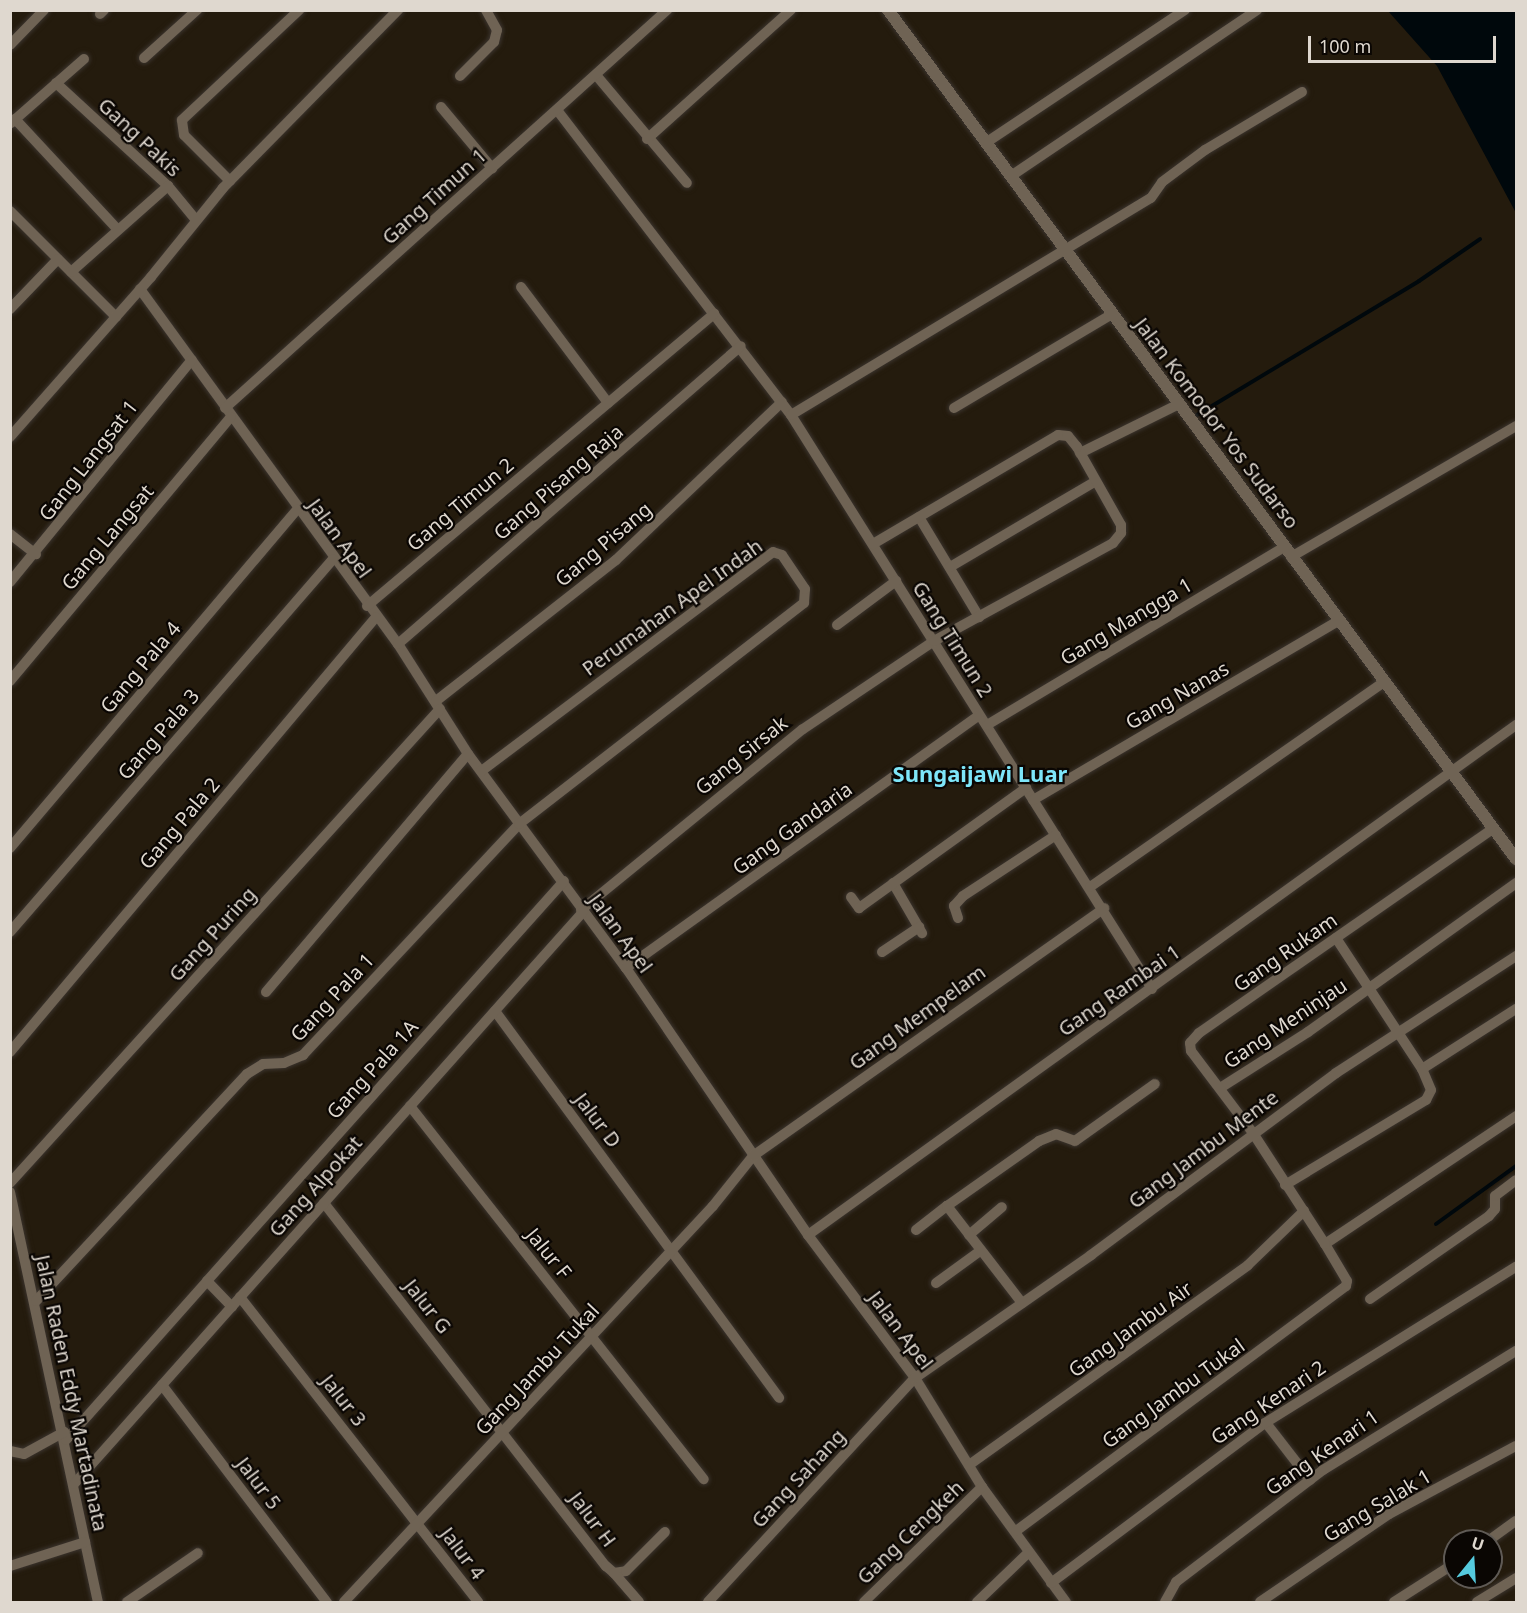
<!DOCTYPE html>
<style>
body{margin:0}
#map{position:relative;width:1527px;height:1613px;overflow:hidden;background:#241b0d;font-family:"Noto Sans",sans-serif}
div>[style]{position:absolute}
.water>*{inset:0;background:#00080c}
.stream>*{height:4px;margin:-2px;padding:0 2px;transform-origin:2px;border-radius:2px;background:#00080c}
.roads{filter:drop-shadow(0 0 2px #3b342e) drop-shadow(0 0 2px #3b342e)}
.minor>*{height:10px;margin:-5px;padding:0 5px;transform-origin:5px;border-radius:5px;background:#6f6354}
.tertiary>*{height:12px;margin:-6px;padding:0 6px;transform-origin:6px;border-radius:6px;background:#6f6354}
span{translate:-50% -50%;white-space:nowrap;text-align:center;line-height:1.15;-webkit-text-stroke:4.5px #0a0603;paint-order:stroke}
.street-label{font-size:20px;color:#dfd8cf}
.quarter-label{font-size:22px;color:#7ee6f9;font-weight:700}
.frame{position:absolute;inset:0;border:12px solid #dfd8cf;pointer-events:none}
.north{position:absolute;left:1443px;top:1529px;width:60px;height:60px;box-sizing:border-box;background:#0a0603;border:2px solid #5f5a55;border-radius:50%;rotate:18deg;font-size:16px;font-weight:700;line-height:24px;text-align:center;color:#dfd8cf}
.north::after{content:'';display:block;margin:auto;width:21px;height:27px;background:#55cade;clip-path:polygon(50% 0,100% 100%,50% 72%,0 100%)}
.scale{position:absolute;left:1308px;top:36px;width:188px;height:27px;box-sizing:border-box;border:3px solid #dfd8cf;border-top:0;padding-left:8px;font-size:18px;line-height:21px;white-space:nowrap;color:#dfd8cf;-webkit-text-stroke:4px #0a0603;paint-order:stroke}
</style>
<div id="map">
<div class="water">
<i style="clip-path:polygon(1388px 11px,1516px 11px,1516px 213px,1437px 66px)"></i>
</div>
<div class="stream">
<i style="left:1197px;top:415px;width:259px;rotate:-31.1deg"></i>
<i style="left:1419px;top:281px;width:74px;rotate:-34.5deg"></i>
<i style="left:1436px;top:1224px;width:99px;rotate:-35.9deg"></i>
</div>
<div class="roads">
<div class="minor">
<i style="left:100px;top:14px;width:6px;rotate:-45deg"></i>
<i style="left:10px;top:45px;width:49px;rotate:-45.8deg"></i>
<i style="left:144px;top:58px;width:72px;rotate:-42.2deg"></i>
<i style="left:596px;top:75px;width:141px;rotate:49.9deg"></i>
<i style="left:460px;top:76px;width:48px;rotate:-45deg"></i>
<i style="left:494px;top:42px;width:12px;rotate:-76deg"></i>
<i style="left:497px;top:30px;width:23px;rotate:-119deg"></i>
<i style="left:56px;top:83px;width:152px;rotate:42.6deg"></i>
<i style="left:168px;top:186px;width:44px;rotate:50.5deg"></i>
<i style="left:441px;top:107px;width:80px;rotate:50.1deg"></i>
<i style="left:557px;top:110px;width:384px;rotate:52.5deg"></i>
<i style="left:791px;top:415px;width:678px;rotate:57.83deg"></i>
<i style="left:15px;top:119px;width:151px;rotate:47.1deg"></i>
<i style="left:11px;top:123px;width:97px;rotate:-41.2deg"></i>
<i style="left:647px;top:139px;width:193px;rotate:-41.9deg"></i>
<i style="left:987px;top:142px;width:238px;rotate:-33.7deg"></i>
<i style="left:1011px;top:176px;width:297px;rotate:-34deg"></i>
<i style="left:230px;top:181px;width:65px;rotate:-135deg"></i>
<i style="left:184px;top:135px;width:15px;rotate:-98deg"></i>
<i style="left:182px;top:120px;width:161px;rotate:-43.2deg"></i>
<i style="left:10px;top:211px;width:150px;rotate:45deg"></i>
<i style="left:71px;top:272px;width:130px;rotate:-41.6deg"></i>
<i style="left:521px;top:287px;width:145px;rotate:53.1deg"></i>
<i style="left:140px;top:289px;width:439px;rotate:54deg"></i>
<i style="left:398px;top:644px;width:130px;rotate:57.5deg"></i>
<i style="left:468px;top:754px;width:266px;rotate:53.6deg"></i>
<i style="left:626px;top:968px;width:323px;rotate:55.7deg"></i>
<i style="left:808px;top:1235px;width:179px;rotate:53.2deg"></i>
<i style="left:915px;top:1378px;width:128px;rotate:58.4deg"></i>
<i style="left:982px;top:1487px;width:142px;rotate:53.9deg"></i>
<i style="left:10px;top:309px;width:69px;rotate:-46.2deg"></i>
<i style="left:225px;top:408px;width:595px;rotate:-42deg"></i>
<i style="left:954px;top:408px;width:184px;rotate:-30.7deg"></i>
<i style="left:791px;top:415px;width:420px;rotate:-31.1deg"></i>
<i style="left:1151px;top:198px;width:19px;rotate:-55deg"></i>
<i style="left:1162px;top:182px;width:54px;rotate:-36.7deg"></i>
<i style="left:1205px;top:150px;width:113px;rotate:-30.9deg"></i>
<i style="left:10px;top:437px;width:213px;rotate:-48.6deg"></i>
<i style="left:151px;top:277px;width:114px;rotate:-51deg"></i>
<i style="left:223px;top:188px;width:250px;rotate:-45.5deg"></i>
<i style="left:1080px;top:453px;width:110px;rotate:-26.3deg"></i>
<i style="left:919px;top:517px;width:117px;rotate:59deg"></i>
<i style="left:10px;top:534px;width:33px;rotate:38deg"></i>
<i style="left:1291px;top:557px;width:260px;rotate:-30.2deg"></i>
<i style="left:950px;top:567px;width:169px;rotate:-30.5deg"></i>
<i style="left:10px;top:582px;width:287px;rotate:-50.7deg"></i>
<i style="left:367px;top:606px;width:454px;rotate:-40.1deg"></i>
<i style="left:837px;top:625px;width:74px;rotate:-36.7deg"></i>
<i style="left:398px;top:644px;width:454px;rotate:-41deg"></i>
<i style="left:10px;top:681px;width:344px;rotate:-50.1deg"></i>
<i style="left:436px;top:701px;width:229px;rotate:-38.1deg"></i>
<i style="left:616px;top:560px;width:229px;rotate:-43.6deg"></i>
<i style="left:987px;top:725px;width:347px;rotate:-30.9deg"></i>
<i style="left:1033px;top:800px;width:354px;rotate:-30.4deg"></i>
<i style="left:10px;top:848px;width:444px;rotate:-49.7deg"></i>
<i style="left:893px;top:883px;width:58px;rotate:59.9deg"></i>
<i style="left:1090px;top:887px;width:360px;rotate:-34.9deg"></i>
<i style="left:851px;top:897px;width:14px;rotate:54deg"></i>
<i style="left:859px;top:908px;width:206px;rotate:-35.7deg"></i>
<i style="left:581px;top:910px;width:286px;rotate:-39.2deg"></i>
<i style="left:803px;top:729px;width:158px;rotate:-33.9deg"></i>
<i style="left:934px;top:641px;width:204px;rotate:-28.7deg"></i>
<i style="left:1113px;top:543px;width:13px;rotate:-51deg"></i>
<i style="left:1121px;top:533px;width:8px;rotate:-90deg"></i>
<i style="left:1121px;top:525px;width:90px;rotate:-119.4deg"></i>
<i style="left:1077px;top:447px;width:14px;rotate:-129deg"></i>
<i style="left:1068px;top:436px;width:10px;rotate:-174deg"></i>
<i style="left:1058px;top:435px;width:215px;rotate:149.5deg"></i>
<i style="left:958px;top:918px;width:13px;rotate:-108deg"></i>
<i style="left:954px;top:906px;width:13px;rotate:-48deg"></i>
<i style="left:963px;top:896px;width:111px;rotate:-33.3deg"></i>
<i style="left:10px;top:932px;width:493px;rotate:-49.1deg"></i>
<i style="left:1336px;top:938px;width:157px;rotate:56.7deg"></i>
<i style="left:1422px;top:1069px;width:112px;rotate:-32.6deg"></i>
<i style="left:882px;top:952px;width:45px;rotate:-34deg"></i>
<i style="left:626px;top:968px;width:434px;rotate:-35.6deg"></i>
<i style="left:266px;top:992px;width:312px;rotate:-49.7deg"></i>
<i style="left:495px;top:1011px;width:480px;rotate:53.7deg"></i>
<i style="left:10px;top:1052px;width:568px;rotate:-49.92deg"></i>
<i style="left:1220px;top:1088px;width:104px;rotate:-32.5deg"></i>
<i style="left:1308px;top:1032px;width:256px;rotate:-35.6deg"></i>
<i style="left:410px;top:1106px;width:475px;rotate:51.8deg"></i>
<i style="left:10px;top:1183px;width:640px;rotate:-47.79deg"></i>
<i style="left:1285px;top:1185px;width:165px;rotate:-31.1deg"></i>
<i style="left:1426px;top:1100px;width:11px;rotate:-63deg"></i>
<i style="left:1431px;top:1090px;width:23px;rotate:-113deg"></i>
<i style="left:10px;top:1192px;width:419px;rotate:77.9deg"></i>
<i style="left:324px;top:1203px;width:460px;rotate:52.2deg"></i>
<i style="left:606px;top:1566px;width:11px;rotate:41deg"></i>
<i style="left:614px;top:1573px;width:12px;rotate:-9deg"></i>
<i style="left:626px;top:1571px;width:55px;rotate:-45deg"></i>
<i style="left:916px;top:1230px;width:39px;rotate:-38deg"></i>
<i style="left:808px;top:1235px;width:873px;rotate:-35.77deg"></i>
<i style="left:969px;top:1235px;width:43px;rotate:-40.3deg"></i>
<i style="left:1325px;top:1244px;width:230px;rotate:-33.8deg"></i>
<i style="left:207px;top:1281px;width:536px;rotate:-48.25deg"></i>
<i style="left:936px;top:1283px;width:54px;rotate:-36deg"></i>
<i style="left:240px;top:1297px;width:387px;rotate:52deg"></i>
<i style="left:1370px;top:1299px;width:145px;rotate:-34.9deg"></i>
<i style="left:1489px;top:1216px;width:9px;rotate:-49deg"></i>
<i style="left:1495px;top:1209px;width:13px;rotate:-90deg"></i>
<i style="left:1495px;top:1196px;width:26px;rotate:-37deg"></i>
<i style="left:36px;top:1301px;width:310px;rotate:-47.1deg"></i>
<i style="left:247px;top:1074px;width:19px;rotate:-32deg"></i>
<i style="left:263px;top:1064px;width:21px;rotate:-3deg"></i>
<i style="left:284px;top:1063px;width:21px;rotate:-23deg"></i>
<i style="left:303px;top:1055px;width:316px;rotate:-46.9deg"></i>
<i style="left:519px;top:824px;width:361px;rotate:-37.8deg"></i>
<i style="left:804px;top:603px;width:14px;rotate:-86deg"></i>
<i style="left:805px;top:589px;width:41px;rotate:-124.1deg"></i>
<i style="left:782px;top:555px;width:9px;rotate:-162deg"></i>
<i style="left:773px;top:552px;width:365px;rotate:143.1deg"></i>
<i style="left:1022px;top:1303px;width:123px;rotate:-127.7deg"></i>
<i style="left:947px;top:1206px;width:113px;rotate:-35.2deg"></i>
<i style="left:1039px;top:1141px;width:18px;rotate:-22deg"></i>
<i style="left:1056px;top:1134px;width:20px;rotate:20deg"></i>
<i style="left:1075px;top:1141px;width:98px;rotate:-35.5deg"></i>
<i style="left:162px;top:1385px;width:273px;rotate:52.8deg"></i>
<i style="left:1266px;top:1423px;width:72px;rotate:52.3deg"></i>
<i style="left:66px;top:1440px;width:213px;rotate:-48.4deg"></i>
<i style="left:207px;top:1281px;width:36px;rotate:46deg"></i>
<i style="left:10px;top:1451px;width:14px;rotate:12deg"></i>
<i style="left:24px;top:1454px;width:46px;rotate:-28.8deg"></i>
<i style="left:969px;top:1465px;width:343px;rotate:-35.6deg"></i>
<i style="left:1248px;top:1265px;width:78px;rotate:-44deg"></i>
<i style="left:74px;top:1484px;width:766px;rotate:-48.34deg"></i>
<i style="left:1016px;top:1531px;width:411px;rotate:-36.6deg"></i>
<i style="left:1346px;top:1286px;width:5px;rotate:-79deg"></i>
<i style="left:1347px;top:1281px;width:43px;rotate:-120.7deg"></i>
<i style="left:1325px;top:1244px;width:132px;rotate:-123deg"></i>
<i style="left:1253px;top:1133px;width:103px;rotate:-127.1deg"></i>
<i style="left:1191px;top:1051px;width:8px;rotate:-97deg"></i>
<i style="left:1190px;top:1043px;width:13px;rotate:-48deg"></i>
<i style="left:1199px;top:1033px;width:358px;rotate:-34.8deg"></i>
<i style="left:1488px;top:1541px;width:34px;rotate:-36deg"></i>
<i style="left:10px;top:1566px;width:79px;rotate:-17.7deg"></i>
<i style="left:614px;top:1573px;width:38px;rotate:49deg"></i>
<i style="left:1051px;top:1583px;width:267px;rotate:-36.8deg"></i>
<i style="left:1265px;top:1423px;width:296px;rotate:-31.9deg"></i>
<i style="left:127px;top:1602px;width:86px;rotate:-34.6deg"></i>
<i style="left:344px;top:1602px;width:541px;rotate:-47.02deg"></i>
<i style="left:713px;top:1206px;width:64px;rotate:-51.3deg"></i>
<i style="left:753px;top:1156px;width:430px;rotate:-35.2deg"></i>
<i style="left:708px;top:1602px;width:305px;rotate:-47.3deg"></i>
<i style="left:915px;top:1378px;width:215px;rotate:-34.9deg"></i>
<i style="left:1091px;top:1255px;width:305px;rotate:-36.6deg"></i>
<i style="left:1336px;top:1073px;width:215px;rotate:-33deg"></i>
<i style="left:864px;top:1602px;width:165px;rotate:-44.3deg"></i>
<i style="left:977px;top:1602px;width:72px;rotate:-43.9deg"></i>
<i style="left:1165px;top:1602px;width:23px;rotate:-61deg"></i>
<i style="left:1176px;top:1582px;width:185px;rotate:-37.3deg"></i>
<i style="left:1323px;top:1470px;width:227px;rotate:-31.7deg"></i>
<i style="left:1260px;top:1602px;width:156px;rotate:-34.3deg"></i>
<i style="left:1389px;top:1514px;width:144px;rotate:-28.2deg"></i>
<i style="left:1394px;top:1602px;width:72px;rotate:-32.6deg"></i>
<i style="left:1477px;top:1602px;width:46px;rotate:-31.6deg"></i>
</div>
<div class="tertiary">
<i style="left:888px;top:10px;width:1056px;rotate:53.51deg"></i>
</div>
</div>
<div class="street-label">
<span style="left:140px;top:137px;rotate:43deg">Gang Pakis</span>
<span style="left:434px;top:196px;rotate:-42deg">Gang Timun 1</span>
<span style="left:1217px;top:423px;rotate:53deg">Jalan Komodor Yos Sudarso</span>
<span style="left:88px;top:460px;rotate:-52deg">Gang Langsat 1</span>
<span style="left:558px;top:482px;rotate:-41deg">Gang Pisang Raja</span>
<span style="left:460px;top:504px;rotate:-40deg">Gang Timun 2</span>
<span style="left:107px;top:537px;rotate:-50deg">Gang Langsat</span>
<span style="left:340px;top:538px;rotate:54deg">Jalan Apel</span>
<span style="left:603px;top:544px;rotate:-40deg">Gang Pisang</span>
<span style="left:672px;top:607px;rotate:-36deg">Perumahan Apel Indah</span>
<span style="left:1126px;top:621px;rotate:-31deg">Gang Mangga 1</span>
<span style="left:953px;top:639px;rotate:58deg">Gang Timun 2</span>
<span style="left:140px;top:667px;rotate:-50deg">Gang Pala 4</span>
<span style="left:1177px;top:695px;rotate:-30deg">Gang Nanas</span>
<span style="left:158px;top:734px;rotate:-49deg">Gang Pala 3</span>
<span style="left:741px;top:755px;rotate:-39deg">Gang Sirsak</span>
<span style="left:179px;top:823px;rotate:-50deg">Gang Pala 2</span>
<span style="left:792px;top:828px;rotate:-36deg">Gang Gandaria</span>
<span style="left:621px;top:933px;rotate:54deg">Jalan Apel</span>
<span style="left:212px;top:934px;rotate:-48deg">Gang Puring</span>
<span style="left:1285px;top:952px;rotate:-35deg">Gang Rukam</span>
<span style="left:1119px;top:990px;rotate:-35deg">Gang Rambai 1</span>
<span style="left:332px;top:997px;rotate:-47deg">Gang Pala 1</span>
<span style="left:917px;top:1017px;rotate:-36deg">Gang Mempelam</span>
<span style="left:1285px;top:1023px;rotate:-34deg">Gang Meninjau</span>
<span style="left:372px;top:1069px;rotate:-48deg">Gang Pala 1A</span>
<span style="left:598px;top:1120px;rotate:53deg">Jalur D</span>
<span style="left:1203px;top:1149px;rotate:-37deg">Gang Jambu Mente</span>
<span style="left:315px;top:1186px;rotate:-48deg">Gang Alpokat</span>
<span style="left:549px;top:1253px;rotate:51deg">Jalur F</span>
<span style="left:428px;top:1306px;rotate:52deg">Jalur G</span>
<span style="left:1130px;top:1329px;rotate:-36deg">Gang Jambu Air</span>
<span style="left:901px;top:1330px;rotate:53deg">Jalan Apel</span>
<span style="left:537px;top:1369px;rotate:-47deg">Gang Jambu Tukal</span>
<span style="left:72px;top:1393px;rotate:78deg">Jalan Raden Eddy Martadinata</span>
<span style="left:1173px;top:1393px;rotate:-36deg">Gang Jambu Tukal</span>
<span style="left:344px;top:1400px;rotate:52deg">Jalur 3</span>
<span style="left:1268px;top:1402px;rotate:-34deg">Gang Kenari 2</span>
<span style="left:1322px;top:1452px;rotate:-35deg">Gang Kenari 1</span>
<span style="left:798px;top:1478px;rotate:-47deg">Gang Sahang</span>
<span style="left:259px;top:1483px;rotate:53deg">Jalur 5</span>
<span style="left:1377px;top:1505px;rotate:-31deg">Gang Salak 1</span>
<span style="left:593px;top:1519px;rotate:53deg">Jalur H</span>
<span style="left:910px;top:1532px;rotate:-44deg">Gang Cengkeh</span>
<span style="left:463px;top:1553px;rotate:53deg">Jalur 4</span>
</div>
<div class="quarter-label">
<span style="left:980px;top:774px">Sungaijawi Luar</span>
</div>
<div class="frame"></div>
<div class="north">U</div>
<div class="scale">100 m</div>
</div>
